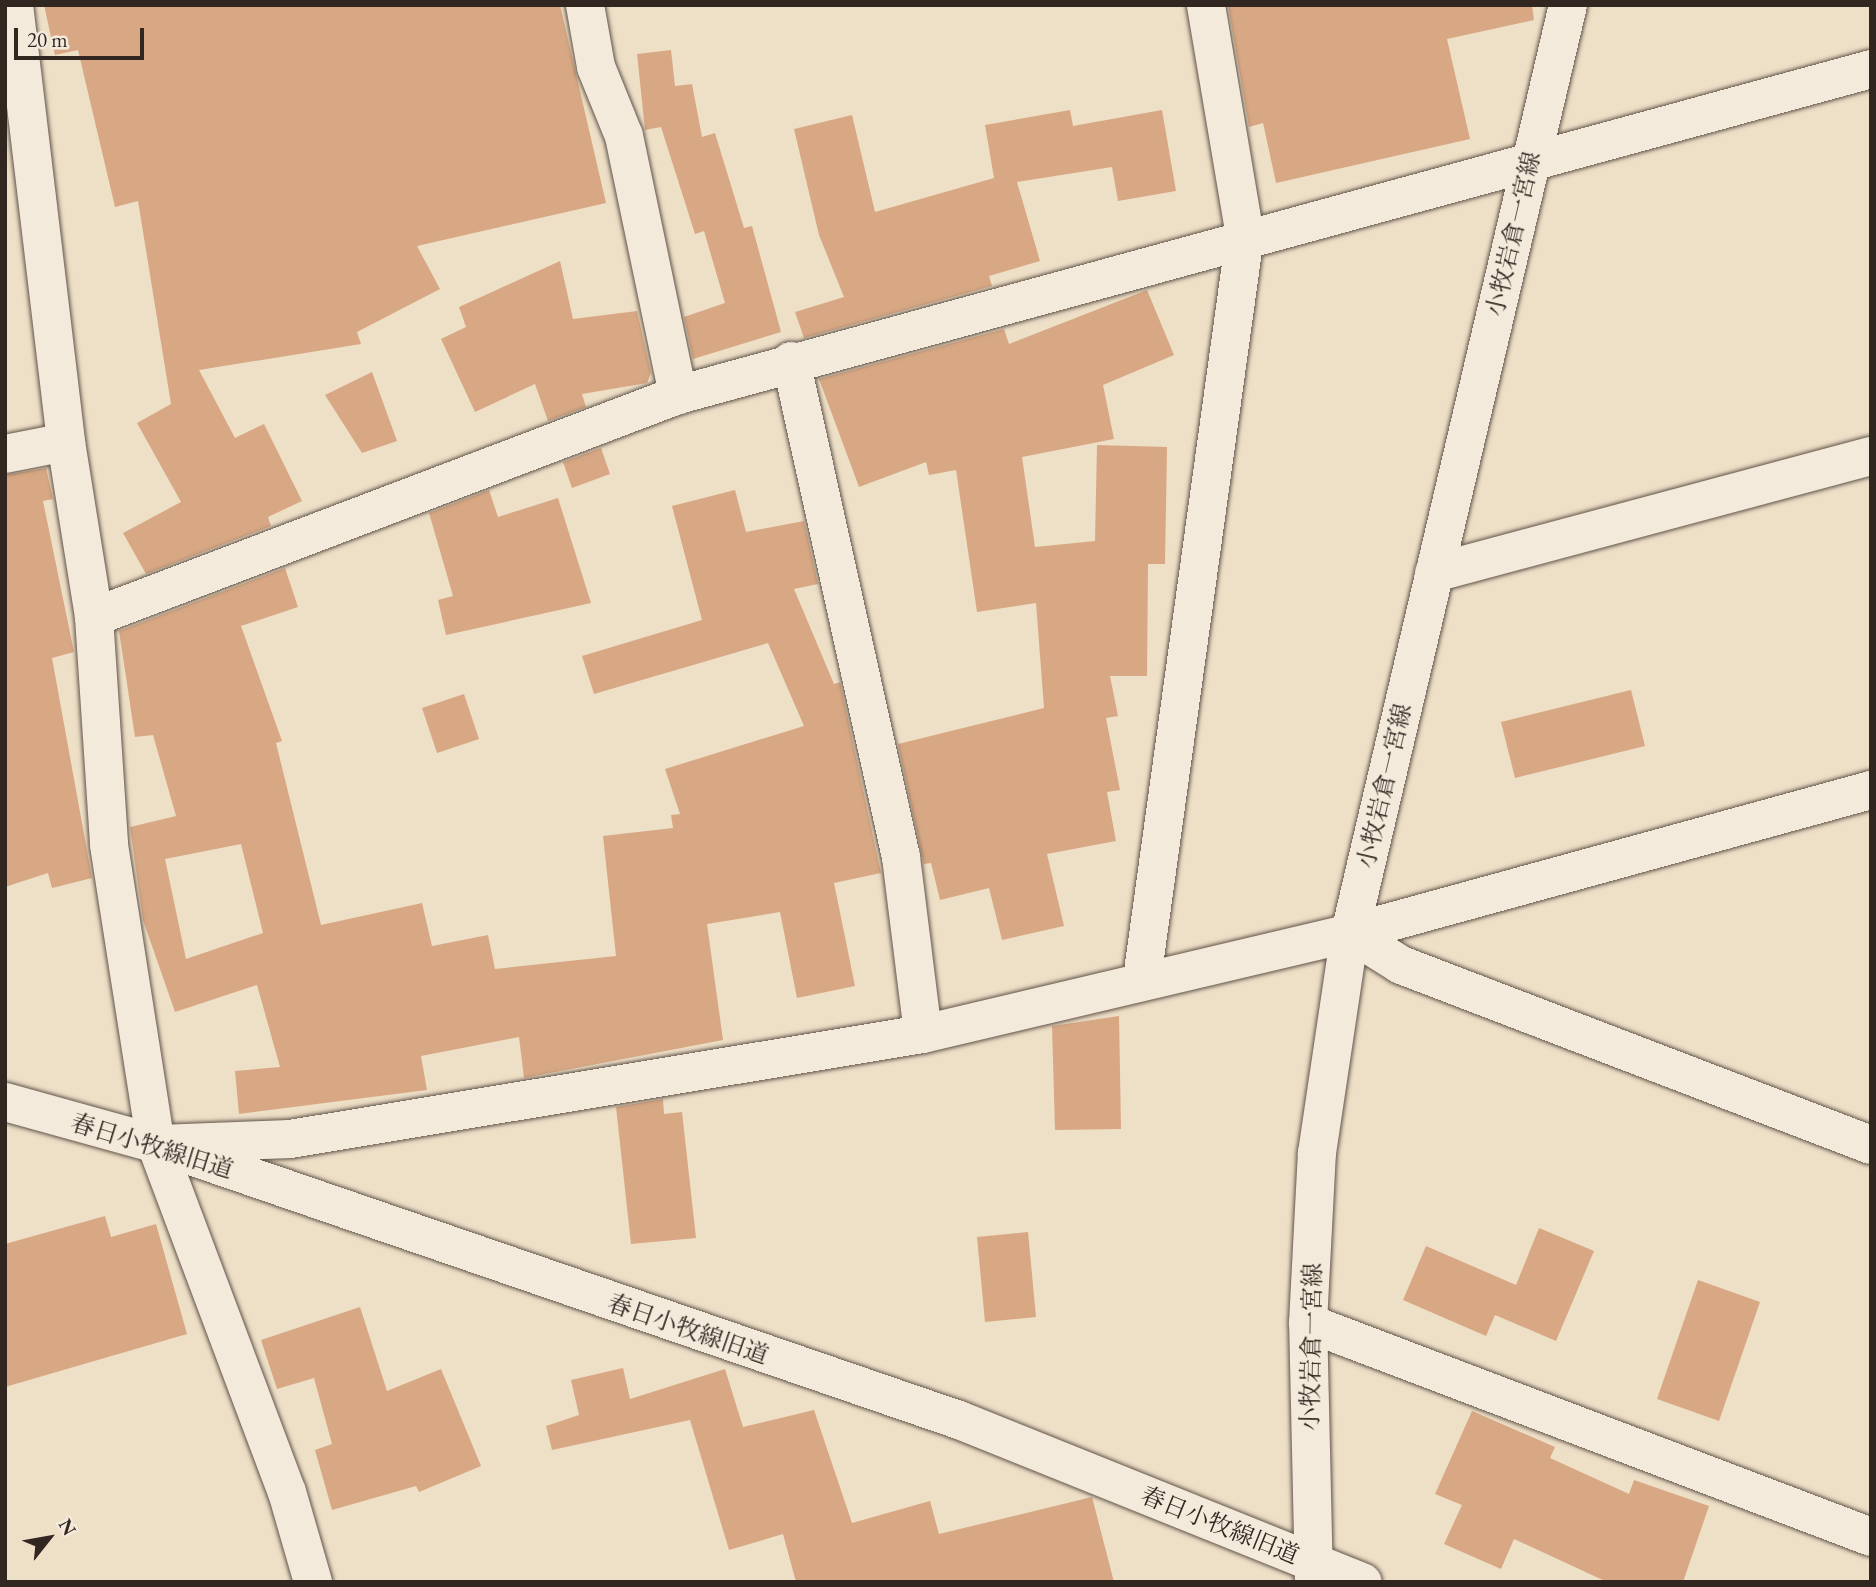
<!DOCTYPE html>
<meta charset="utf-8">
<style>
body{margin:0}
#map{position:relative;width:1876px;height:1587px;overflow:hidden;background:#eedfc7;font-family:"EB Garamond","Noto Serif JP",serif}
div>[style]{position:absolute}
.building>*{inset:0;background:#d8a884}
.roads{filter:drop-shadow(0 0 2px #61544a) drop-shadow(0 0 2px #61544a)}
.minor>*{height:38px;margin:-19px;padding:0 19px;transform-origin:19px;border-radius:19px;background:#f4eadb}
.tertiary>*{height:38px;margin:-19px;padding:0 19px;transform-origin:19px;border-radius:19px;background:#f4eadb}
.secondary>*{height:38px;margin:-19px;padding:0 19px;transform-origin:19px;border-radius:19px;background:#f4eadb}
span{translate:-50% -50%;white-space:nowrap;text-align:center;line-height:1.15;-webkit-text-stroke:6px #f4eadb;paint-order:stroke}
.street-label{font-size:24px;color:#322621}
.frame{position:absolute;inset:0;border:7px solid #322621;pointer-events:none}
.north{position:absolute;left:14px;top:1503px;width:70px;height:70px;-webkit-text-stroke:5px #f4eadb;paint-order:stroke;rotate:59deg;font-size:19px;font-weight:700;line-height:28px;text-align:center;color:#322621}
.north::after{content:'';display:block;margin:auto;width:24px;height:32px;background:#322621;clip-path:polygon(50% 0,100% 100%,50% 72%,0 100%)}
.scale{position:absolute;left:14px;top:28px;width:130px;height:32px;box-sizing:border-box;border:4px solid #322621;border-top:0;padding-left:9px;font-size:21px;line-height:24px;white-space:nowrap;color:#322621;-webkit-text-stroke:5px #f4eadb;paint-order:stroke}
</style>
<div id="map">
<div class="building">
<i style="clip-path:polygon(44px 5px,560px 5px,606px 203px,417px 246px,440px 289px,357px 332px,361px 344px,199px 370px,235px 438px,264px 424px,302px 501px,268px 517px,271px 526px,146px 574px,123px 533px,181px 502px,137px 423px,171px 404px,138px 201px,115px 207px,78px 50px,55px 55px)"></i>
<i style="clip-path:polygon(1228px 5px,1532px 5px,1534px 20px,1447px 39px,1470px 139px,1276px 183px,1263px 123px,1249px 127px)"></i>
<i style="clip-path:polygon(671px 50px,675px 86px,692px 84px,702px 137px,715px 133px,744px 228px,752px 226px,781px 332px,693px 359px,684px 317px,725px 303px,704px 231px,695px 234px,661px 127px,645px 130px,637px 54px)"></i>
<i style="clip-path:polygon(1070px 110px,1073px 126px,1162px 110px,1176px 191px,1118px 201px,1112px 167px,1017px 182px,1040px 261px,989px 276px,992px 286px,804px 338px,795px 312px,844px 297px,819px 235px,794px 129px,852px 115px,875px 212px,994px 178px,985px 125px)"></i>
<i style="clip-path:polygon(560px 261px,573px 319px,637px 311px,651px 373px,647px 383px,582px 394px,586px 407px,548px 421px,535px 384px,475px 412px,441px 339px,466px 327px,459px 307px)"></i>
<i style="clip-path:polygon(1147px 290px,1174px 355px,1103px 385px,1114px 439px,1022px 457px,1035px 547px,1095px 541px,1097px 445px,1167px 447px,1165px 564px,1148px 564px,1147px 676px,1110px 676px,1118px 716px,1106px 718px,1120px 790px,1107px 792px,1116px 841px,1047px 854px,1064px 926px,1002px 940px,989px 888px,940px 900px,931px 863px,924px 864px,898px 744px,1044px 708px,1036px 603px,977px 612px,956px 470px,929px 475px,926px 462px,859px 487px,819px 379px,1004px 329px,1009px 344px)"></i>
<i style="clip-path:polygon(372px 372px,397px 441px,362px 453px,325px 395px)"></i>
<i style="clip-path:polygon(601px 448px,610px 474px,572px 488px,563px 462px)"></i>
<i style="clip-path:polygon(46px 468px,53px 499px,43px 501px,74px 652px,52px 658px,92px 878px,52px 888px,48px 873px,5px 887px,5px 475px)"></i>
<i style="clip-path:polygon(489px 490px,498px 517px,558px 498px,591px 603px,446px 635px,438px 600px,453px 596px,429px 513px)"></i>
<i style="clip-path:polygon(evenodd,735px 490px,746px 532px,804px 521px,818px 584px,794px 589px,834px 684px,840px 682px,881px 873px,834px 883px,855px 986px,797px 998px,780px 912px,707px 924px,723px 1040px,524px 1078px,519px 1037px,421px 1056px,427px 1090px,239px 1114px,235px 1071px,280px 1067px,257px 985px,175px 1012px,143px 920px,130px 827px,176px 816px,153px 735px,135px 737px,119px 631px,285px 568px,298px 607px,241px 626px,282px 741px,276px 743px,321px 925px,422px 903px,432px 946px,488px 935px,495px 969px,616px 956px,603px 836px,673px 828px,671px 815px,680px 814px,665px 769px,804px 726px,768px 643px,594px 694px,582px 656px,702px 620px,672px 506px,735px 490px,241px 844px,263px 933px,186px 959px,165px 859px,241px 844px)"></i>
<i style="clip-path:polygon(1631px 690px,1645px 746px,1515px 778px,1501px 722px)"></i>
<i style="clip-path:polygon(464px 694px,479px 739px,437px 753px,422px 708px)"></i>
<i style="clip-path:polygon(1119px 1016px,1121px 1129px,1055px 1130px,1052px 1026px)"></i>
<i style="clip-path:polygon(663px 1099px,664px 1114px,682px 1112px,696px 1238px,631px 1244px,616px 1107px)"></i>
<i style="clip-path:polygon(105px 1216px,111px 1237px,156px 1224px,187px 1334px,5px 1387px,5px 1244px)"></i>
<i style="clip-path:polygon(1539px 1228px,1594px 1251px,1556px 1341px,1495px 1315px,1486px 1336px,1403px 1300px,1426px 1246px,1516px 1285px)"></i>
<i style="clip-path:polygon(1028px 1232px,1036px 1317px,985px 1322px,977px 1237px)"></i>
<i style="clip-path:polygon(1698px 1280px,1760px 1302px,1719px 1421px,1657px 1399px)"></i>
<i style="clip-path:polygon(360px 1307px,387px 1391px,441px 1369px,481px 1466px,419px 1492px,416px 1486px,332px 1510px,315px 1450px,332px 1444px,314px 1378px,277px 1389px,261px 1340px)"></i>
<i style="clip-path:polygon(623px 1368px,630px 1399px,725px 1369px,743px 1427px,814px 1410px,852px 1523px,930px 1501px,939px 1534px,1092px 1497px,1114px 1582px,796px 1582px,783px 1534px,729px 1550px,690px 1420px,552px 1450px,546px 1426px,579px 1415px,571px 1380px)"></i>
<i style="clip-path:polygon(1472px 1411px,1555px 1447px,1550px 1458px,1629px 1494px,1634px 1480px,1709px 1506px,1683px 1582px,1607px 1582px,1514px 1539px,1501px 1569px,1444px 1544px,1462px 1505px,1435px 1494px)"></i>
</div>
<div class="roads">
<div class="minor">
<i style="left:14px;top:5px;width:440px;rotate:83.2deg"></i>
<i style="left:66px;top:442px;width:177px;rotate:80.9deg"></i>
<i style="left:94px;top:617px;width:228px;rotate:86.2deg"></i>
<i style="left:109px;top:845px;width:303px;rotate:81.1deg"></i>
<i style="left:156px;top:1144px;width:372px;rotate:69.4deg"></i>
<i style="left:287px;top:1492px;width:94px;rotate:73.9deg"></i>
<i style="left:585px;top:5px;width:63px;rotate:79.9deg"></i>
<i style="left:596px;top:67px;width:74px;rotate:67.9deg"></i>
<i style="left:624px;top:136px;width:265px;rotate:78.2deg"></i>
<i style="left:791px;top:361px;width:508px;rotate:77.5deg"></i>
<i style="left:901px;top:857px;width:178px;rotate:82.9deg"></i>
<i style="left:5px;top:454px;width:62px;rotate:-11.1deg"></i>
<i style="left:1434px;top:573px;width:452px;rotate:-15deg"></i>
<i style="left:94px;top:617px;width:625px;rotate:-20.81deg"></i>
<i style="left:678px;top:395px;width:1237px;rotate:-15.28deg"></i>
<i style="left:1350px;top:933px;width:60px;rotate:32.1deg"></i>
<i style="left:1401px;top:965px;width:503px;rotate:20.96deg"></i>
<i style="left:1142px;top:979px;width:750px;rotate:-82.11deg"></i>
<i style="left:1245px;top:236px;width:234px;rotate:-99.6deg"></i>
<i style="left:159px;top:1144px;width:131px;rotate:-2.2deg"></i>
<i style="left:290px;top:1139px;width:642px;rotate:-9.42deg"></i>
<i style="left:923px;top:1034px;width:439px;rotate:-13.3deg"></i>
<i style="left:1350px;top:933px;width:540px;rotate:-15.35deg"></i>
<i style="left:1308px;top:1323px;width:602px;rotate:20.81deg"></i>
</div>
<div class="tertiary">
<i style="left:5px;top:1102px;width:157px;rotate:15.5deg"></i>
<i style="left:156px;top:1144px;width:849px;rotate:18.97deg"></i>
<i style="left:959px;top:1420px;width:435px;rotate:21.9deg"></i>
</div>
<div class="secondary">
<i style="left:1314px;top:1582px;width:259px;rotate:-91.3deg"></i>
<i style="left:1308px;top:1323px;width:170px;rotate:-87deg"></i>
<i style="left:1317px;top:1153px;width:222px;rotate:-81.5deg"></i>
<i style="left:1350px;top:933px;width:953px;rotate:-76.78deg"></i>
</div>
</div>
<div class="street-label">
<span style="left:1513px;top:234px;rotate:-77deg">小牧岩倉一宮線</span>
<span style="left:1384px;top:786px;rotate:-77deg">小牧岩倉一宮線</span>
<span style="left:152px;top:1146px;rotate:17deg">春日小牧線旧道</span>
<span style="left:688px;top:1329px;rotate:19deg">春日小牧線旧道</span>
<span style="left:1311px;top:1347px;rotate:-89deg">小牧岩倉一宮線</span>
<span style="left:1220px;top:1525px;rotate:22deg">春日小牧線旧道</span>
</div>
<div class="frame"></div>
<div class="north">N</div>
<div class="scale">20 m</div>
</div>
